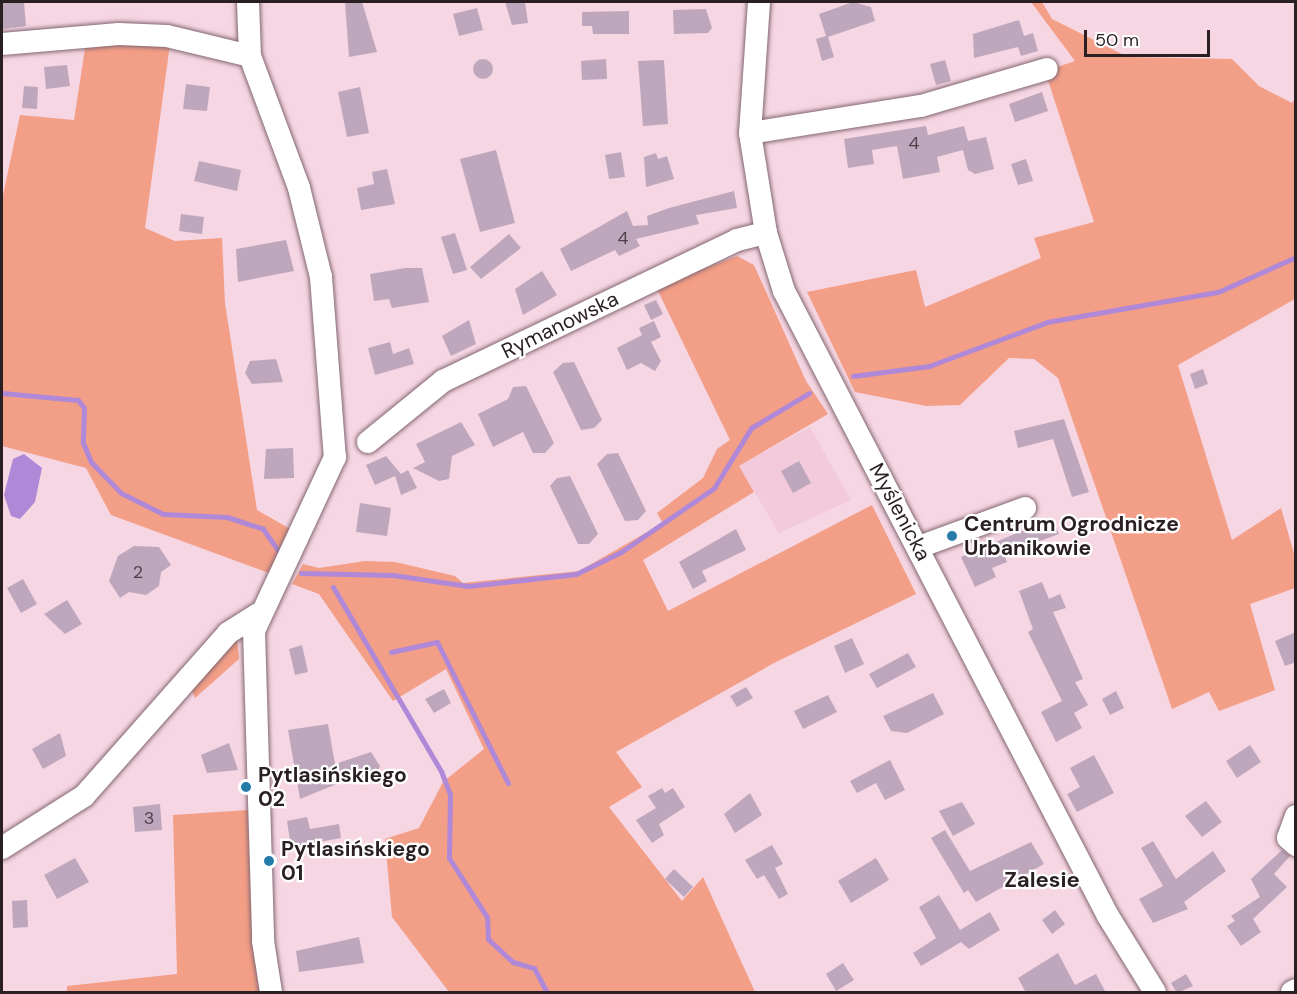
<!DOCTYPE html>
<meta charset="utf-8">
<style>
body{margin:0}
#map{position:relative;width:1297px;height:994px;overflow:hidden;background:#f6d6e3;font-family:"DM Sans",sans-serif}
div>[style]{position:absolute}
.built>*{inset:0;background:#f2cadb}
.green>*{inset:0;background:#f39e86}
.water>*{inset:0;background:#af89d8}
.stream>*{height:5px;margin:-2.5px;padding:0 2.5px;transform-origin:2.5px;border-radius:2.5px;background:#af89d8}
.building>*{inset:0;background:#bea7bc}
.round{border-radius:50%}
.roads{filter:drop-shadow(0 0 2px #826772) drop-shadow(0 0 2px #826772)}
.minor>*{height:22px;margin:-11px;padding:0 11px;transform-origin:11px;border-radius:11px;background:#fff}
.dots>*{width:16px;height:16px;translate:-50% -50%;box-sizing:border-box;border:3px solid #fff;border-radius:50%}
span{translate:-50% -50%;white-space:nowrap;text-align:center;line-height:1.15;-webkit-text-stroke:4.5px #fff;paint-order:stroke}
.number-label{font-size:18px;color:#4f4149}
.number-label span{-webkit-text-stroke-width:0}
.street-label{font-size:21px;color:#2a1f23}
.poi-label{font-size:21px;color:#2a1f23;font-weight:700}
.left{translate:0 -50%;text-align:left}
.neighbourhood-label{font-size:22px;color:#2a1f23;font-weight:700}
.frame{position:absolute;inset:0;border:3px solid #2a1f23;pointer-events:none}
.scale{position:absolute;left:1084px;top:30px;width:126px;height:27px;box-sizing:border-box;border:3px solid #2a1f23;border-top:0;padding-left:8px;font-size:18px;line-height:21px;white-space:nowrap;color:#2a1f23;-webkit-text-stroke:4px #fff;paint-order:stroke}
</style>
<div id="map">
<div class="built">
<i style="clip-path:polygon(810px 427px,851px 500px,779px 533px,739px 466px)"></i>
</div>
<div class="green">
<i style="clip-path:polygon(1031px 2px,1042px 2px,1052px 19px,1128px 57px,1232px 59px,1259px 86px,1292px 103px,1295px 99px,1295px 299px,1178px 365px,1232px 540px,1281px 508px,1295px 557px,1295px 588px,1250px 604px,1275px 690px,1219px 711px,1209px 692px,1172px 709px,1058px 378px,1034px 359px,1009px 358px,960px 405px,926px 406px,855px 392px,807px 292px,916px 270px,925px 307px,1041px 258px,1034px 238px,1094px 222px,1045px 71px,1075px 61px)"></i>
<i style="clip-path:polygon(86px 42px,170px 44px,145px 228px,175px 241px,222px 238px,225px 303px,257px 510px,292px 530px,269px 573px,111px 515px,86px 468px,2px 446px,2px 200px,20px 115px,74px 120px)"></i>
<i style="clip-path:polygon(737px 256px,754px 265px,806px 381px,828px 414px,739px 466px,754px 492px,643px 560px,668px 611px,872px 505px,916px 594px,774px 663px,616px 752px,642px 787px,609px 807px,682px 901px,703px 877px,755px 992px,449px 992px,392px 917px,385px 839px,419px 828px,443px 782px,484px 749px,446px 669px,393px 701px,319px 594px,292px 584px,303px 564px,319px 568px,365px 561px,395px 562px,455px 576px,463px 583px,579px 571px,663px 523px,657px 513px,703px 478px,717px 449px,730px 440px,656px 287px)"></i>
<i style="clip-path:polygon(237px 637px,239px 659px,195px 698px,191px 688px)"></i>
<i style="clip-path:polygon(248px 810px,259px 992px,67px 992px,67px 986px,177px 974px,173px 815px)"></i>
</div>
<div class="water">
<i style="clip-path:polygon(24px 454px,42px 468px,35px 502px,20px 519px,11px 516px,4px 495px,13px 459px)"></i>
</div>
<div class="stream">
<i style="left:853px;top:376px;width:77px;rotate:-7.5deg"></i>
<i style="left:929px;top:366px;width:126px;rotate:-20.4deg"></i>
<i style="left:1047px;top:322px;width:174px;rotate:-10deg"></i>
<i style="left:1218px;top:292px;width:85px;rotate:-24.2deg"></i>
<i style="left:2px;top:393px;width:76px;rotate:5.3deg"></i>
<i style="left:78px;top:400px;width:10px;rotate:53deg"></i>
<i style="left:84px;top:408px;width:35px;rotate:92deg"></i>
<i style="left:83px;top:443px;width:21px;rotate:67deg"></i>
<i style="left:91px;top:462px;width:43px;rotate:45.9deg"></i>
<i style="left:121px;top:493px;width:47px;rotate:26.6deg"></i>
<i style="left:163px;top:514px;width:64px;rotate:2.7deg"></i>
<i style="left:227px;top:517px;width:38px;rotate:18deg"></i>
<i style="left:263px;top:529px;width:28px;rotate:55deg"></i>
<i style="left:301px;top:573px;width:92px;rotate:1.2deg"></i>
<i style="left:393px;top:575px;width:76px;rotate:8.3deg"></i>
<i style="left:468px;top:586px;width:109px;rotate:-6.3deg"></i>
<i style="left:576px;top:574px;width:50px;rotate:-26.1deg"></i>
<i style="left:621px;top:552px;width:113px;rotate:-34.5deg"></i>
<i style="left:714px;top:488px;width:70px;rotate:-58.3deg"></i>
<i style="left:751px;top:428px;width:68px;rotate:-31.1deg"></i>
<i style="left:333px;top:587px;width:213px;rotate:59.6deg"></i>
<i style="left:441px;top:771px;width:25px;rotate:69deg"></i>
<i style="left:450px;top:794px;width:64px;rotate:90.9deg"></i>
<i style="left:449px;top:858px;width:70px;rotate:57.2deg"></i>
<i style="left:487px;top:917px;width:22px;rotate:87deg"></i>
<i style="left:488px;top:939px;width:34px;rotate:43deg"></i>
<i style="left:513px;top:962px;width:22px;rotate:16deg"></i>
<i style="left:534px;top:968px;width:27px;rotate:62deg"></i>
<i style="left:391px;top:652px;width:47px;rotate:-12.3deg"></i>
<i style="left:437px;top:642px;width:158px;rotate:63.3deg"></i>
</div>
<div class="building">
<i style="clip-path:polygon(24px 2px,26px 26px,2px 29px,2px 3px)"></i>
<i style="clip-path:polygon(345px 2px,362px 2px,377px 52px,349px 57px)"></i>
<i style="clip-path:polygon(505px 2px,525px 2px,528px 23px,512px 25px)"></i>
<i style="clip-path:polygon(853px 2px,871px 7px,875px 21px,828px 37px,834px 57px,822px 61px,816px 39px,826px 36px,819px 14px)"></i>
<i style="clip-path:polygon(477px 8px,483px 30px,459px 36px,453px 14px)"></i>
<i style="clip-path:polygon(706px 9px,712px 28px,708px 33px,674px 34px,673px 10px)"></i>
<i style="clip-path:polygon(629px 11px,629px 34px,593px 34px,592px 26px,582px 26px,582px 12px)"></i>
<i style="clip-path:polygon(1019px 20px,1024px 36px,1033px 33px,1038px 51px,1021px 56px,1018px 47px,974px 58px,973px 34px)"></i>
<i style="clip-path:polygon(606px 59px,607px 79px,582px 80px,581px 61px)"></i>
<i class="round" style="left:473px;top:59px;width:20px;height:20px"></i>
<i style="clip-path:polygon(664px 60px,668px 124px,643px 126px,638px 61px)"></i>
<i style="clip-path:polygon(945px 60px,951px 81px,936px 85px,930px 64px)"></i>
<i style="clip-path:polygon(67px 65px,70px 86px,46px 89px,44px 67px)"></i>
<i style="clip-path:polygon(186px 84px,210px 87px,207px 111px,183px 109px)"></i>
<i style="clip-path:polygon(24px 86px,38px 87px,37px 109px,22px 108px)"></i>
<i style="clip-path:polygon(360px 87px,369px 133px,347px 137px,338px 92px)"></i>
<i style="clip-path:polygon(1042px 92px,1048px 111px,1015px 122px,1009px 104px)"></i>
<i style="clip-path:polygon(926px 126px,928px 135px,964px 126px,968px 141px,986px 137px,994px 169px,975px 174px,968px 170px,963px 150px,937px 157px,940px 172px,903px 179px,897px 146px,872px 150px,874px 164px,848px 168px,844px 139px)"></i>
<i style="clip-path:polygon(496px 150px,515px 223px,480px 232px,460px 159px)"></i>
<i style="clip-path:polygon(621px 152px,625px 177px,609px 179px,605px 155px)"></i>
<i style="clip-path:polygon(656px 153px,658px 159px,667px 156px,674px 179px,646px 187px,644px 157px)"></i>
<i style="clip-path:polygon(1026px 159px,1033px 181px,1018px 185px,1011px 164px)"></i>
<i style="clip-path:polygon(199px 161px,241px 170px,237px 191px,194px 181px)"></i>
<i style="clip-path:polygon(387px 169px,395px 204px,361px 210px,357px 188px,374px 184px,372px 172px)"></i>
<i style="clip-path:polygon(734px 191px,737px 208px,696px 215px,699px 224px,636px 239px,640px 246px,619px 256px,615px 250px,571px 271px,560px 249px,627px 211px,633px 226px,648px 225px,647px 216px,669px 208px)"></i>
<i style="clip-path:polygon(181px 214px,204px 217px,202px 234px,179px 231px)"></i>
<i style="clip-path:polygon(455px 233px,467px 270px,453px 274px,441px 237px)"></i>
<i style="clip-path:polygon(509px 234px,521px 248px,481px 279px,470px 267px)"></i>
<i style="clip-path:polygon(286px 240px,294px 271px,238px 282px,236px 249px)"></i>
<i style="clip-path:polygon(405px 268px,422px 268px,429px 302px,392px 308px,389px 299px,374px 301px,370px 274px)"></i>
<i style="clip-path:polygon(542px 271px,557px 295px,523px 315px,515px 289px)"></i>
<i style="clip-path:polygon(656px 300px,663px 314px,651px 320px,644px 305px)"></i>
<i style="clip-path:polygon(469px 320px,476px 344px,451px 356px,442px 336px)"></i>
<i style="clip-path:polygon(654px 321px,661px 337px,651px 342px,661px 361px,655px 371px,641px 363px,627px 370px,617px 348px,642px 335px,639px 328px)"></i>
<i style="clip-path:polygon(390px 342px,393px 354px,409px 348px,414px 364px,375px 375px,368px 348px)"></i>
<i style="clip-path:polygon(276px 359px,283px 382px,252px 384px,245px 373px,250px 361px)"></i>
<i style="clip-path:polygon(574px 362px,602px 420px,594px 428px,581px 430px,553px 372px,563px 363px)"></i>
<i style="clip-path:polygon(1203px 369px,1208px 384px,1195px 389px,1190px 374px)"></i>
<i style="clip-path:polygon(526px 386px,554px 443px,545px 453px,533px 453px,523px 432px,493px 447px,478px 414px,508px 399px,513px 387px)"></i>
<i style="clip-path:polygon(1064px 419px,1089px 492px,1072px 497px,1053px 439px,1018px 448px,1014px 431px)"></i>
<i style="clip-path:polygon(461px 422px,475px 445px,452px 456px,449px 479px,439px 481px,413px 468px,425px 462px,416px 444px)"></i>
<i style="clip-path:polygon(293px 448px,294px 478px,264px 479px,266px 449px)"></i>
<i style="clip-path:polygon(618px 453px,646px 511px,638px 520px,625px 521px,597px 464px,607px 454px)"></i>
<i style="clip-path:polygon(386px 456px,401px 474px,408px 470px,417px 488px,401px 495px,395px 476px,375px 485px,366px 465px)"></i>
<i style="clip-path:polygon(799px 461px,811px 483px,793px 493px,781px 471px)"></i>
<i style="clip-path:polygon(570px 476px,598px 534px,589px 544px,578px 544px,550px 486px,557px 478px)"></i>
<i style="clip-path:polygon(360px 503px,391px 508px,387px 536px,356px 532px)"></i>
<i style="clip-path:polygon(1052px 518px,1059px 534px,1004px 554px,1007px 562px,992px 568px,996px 577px,975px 587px,961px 557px)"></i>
<i style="clip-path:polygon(736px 529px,746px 550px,702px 571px,707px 581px,693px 589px,679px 562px)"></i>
<i style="clip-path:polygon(134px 546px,159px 547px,171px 565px,161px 572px,159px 586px,146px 595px,129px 592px,120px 598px,109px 581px,118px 556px)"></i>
<i style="clip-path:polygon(23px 579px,37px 604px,21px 613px,7px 588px)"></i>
<i style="clip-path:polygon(1042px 582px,1049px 599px,1060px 594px,1066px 608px,1053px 612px,1083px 679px,1075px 682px,1088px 705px,1074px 713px,1082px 728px,1056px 742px,1041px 712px,1062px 701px,1028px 632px,1033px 629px,1019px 591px)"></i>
<i style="clip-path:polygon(67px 600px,82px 624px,65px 634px,44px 614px)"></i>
<i style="clip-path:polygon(1296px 632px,1296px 662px,1285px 666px,1275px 641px)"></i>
<i style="clip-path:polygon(852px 638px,864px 664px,845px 673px,834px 646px)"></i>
<i style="clip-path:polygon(302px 645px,308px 672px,295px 675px,289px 649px)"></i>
<i style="clip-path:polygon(908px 653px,916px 667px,877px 688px,869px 674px)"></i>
<i style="clip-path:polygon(746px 687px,753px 698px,737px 707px,730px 696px)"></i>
<i style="clip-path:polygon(444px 689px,451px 703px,434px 713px,425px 699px)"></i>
<i style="clip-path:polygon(1116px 691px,1124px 708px,1110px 715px,1102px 699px)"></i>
<i style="clip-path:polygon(933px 693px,944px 714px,907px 733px,891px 731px,883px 716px)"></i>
<i style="clip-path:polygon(828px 695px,837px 712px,803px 729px,794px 711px)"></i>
<i style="clip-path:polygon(328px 724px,335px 764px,371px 752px,380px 766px,376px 776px,356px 782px,354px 777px,300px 799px,288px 730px)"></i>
<i style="clip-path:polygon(60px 733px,66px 756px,43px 769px,32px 749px)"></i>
<i style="clip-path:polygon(229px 743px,238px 770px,207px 773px,201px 755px)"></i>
<i style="clip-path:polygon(1250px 745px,1261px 762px,1237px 778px,1226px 761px)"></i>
<i style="clip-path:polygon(1094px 755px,1114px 793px,1077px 812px,1067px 794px,1080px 787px,1070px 768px)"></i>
<i style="clip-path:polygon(890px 760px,905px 790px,885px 800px,876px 783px,857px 793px,850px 781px)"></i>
<i style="clip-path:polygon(662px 788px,665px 793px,673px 788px,685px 807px,659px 824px,664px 835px,652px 843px,636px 820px,656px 808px,648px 796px)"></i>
<i style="clip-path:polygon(750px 793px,762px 815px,735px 833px,724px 814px)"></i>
<i style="clip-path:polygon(1206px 801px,1222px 822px,1202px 837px,1185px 816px)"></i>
<i style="clip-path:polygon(962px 802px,975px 824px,953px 836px,939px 811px)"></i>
<i style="clip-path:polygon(160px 804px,162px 830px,135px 832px,133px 807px)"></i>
<i style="clip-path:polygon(307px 817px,310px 829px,339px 824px,341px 838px,291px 847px,287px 821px)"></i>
<i style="clip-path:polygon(945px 830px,970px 871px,1031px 842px,1044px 864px,976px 902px,968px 890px,964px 893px,931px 838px)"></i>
<i style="clip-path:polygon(1153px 841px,1176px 879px,1213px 851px,1226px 871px,1184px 902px,1188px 909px,1153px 923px,1139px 899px,1163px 886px,1141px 848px)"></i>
<i style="clip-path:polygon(772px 845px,783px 864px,775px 868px,788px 894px,779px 899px,764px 875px,757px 879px,745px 860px)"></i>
<i style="clip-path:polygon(1282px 850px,1290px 856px,1274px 874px,1287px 887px,1253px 919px,1261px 932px,1241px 946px,1227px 926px,1235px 921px,1231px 916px,1260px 897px,1251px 879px)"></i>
<i style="clip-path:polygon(75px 858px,89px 882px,57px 899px,44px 875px)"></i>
<i style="clip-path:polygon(876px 858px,889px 880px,851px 903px,838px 881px)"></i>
<i style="clip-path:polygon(674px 869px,693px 887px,684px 897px,665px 879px)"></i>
<i style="clip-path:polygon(939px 895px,960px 930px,990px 912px,1000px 930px,969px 949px,961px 942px,921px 966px,913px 953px,936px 938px,919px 907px)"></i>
<i style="clip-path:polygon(27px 900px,28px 927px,13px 928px,12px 901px)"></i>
<i style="clip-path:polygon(1055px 910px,1065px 924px,1052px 934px,1042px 920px)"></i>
<i style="clip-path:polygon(359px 937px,364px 963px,299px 972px,296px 951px)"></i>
<i style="clip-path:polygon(1058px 953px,1075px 985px,1096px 974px,1106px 993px,1026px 993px,1018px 978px)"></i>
<i style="clip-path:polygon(843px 963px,854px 980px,836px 991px,826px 974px)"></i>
<i style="clip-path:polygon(1186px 974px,1193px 986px,1177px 993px,1171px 983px)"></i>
</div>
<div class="roads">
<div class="minor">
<i style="left:248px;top:2px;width:54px;rotate:87.9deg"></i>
<i style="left:250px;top:56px;width:141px;rotate:69.6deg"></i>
<i style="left:299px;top:188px;width:92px;rotate:76.1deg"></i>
<i style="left:321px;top:277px;width:181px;rotate:85.6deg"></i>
<i style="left:335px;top:457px;width:192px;rotate:115deg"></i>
<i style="left:254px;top:631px;width:310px;rotate:88.3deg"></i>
<i style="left:263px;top:941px;width:52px;rotate:81.1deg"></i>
<i style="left:759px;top:2px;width:131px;rotate:93.9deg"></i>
<i style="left:750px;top:133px;width:101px;rotate:80.9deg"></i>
<i style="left:766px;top:233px;width:61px;rotate:72.8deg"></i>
<i style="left:784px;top:291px;width:704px;rotate:62.6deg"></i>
<i style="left:1108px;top:916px;width:89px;rotate:58.3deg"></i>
<i style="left:2px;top:44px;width:117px;rotate:-4.9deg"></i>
<i style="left:119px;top:34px;width:48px;rotate:2.4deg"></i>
<i style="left:167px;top:36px;width:85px;rotate:13.5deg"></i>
<i style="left:750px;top:133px;width:173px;rotate:-9deg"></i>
<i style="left:921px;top:106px;width:131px;rotate:-16.4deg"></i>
<i style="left:368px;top:442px;width:97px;rotate:-39.1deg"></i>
<i style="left:443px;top:381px;width:326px;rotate:-25.6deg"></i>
<i style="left:737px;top:240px;width:30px;rotate:-14deg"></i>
<i style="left:919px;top:547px;width:113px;rotate:-20.2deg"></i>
<i style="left:1296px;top:816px;width:23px;rotate:110deg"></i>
<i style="left:1288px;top:838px;width:11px;rotate:41deg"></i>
<i style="left:2px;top:848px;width:97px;rotate:-32.4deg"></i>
<i style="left:84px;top:796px;width:217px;rotate:-48.5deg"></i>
<i style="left:228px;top:633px;width:36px;rotate:-32deg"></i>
<i style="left:1292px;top:992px;width:4px;rotate:-27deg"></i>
</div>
</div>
<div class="dots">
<i style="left:952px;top:536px;background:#257cab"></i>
<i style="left:246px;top:787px;background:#257cab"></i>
<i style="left:269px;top:861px;background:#257cab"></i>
</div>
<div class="number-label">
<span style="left:914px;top:143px">4</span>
<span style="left:623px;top:238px">4</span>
<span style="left:138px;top:572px">2</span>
<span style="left:149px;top:818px">3</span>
</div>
<div class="street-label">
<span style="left:560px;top:325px;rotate:-26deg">Rymanowska</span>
<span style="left:900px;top:512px;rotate:62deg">Myślenicka</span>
</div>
<div class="poi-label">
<span class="left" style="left:964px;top:536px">Centrum Ogrodnicze<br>Urbanikowie</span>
<span class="left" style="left:258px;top:787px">Pytlasińskiego<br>02</span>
<span class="left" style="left:281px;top:861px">Pytlasińskiego<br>01</span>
</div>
<div class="neighbourhood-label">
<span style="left:1042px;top:880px">Zalesie</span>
</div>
<div class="frame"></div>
<div class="scale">50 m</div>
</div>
